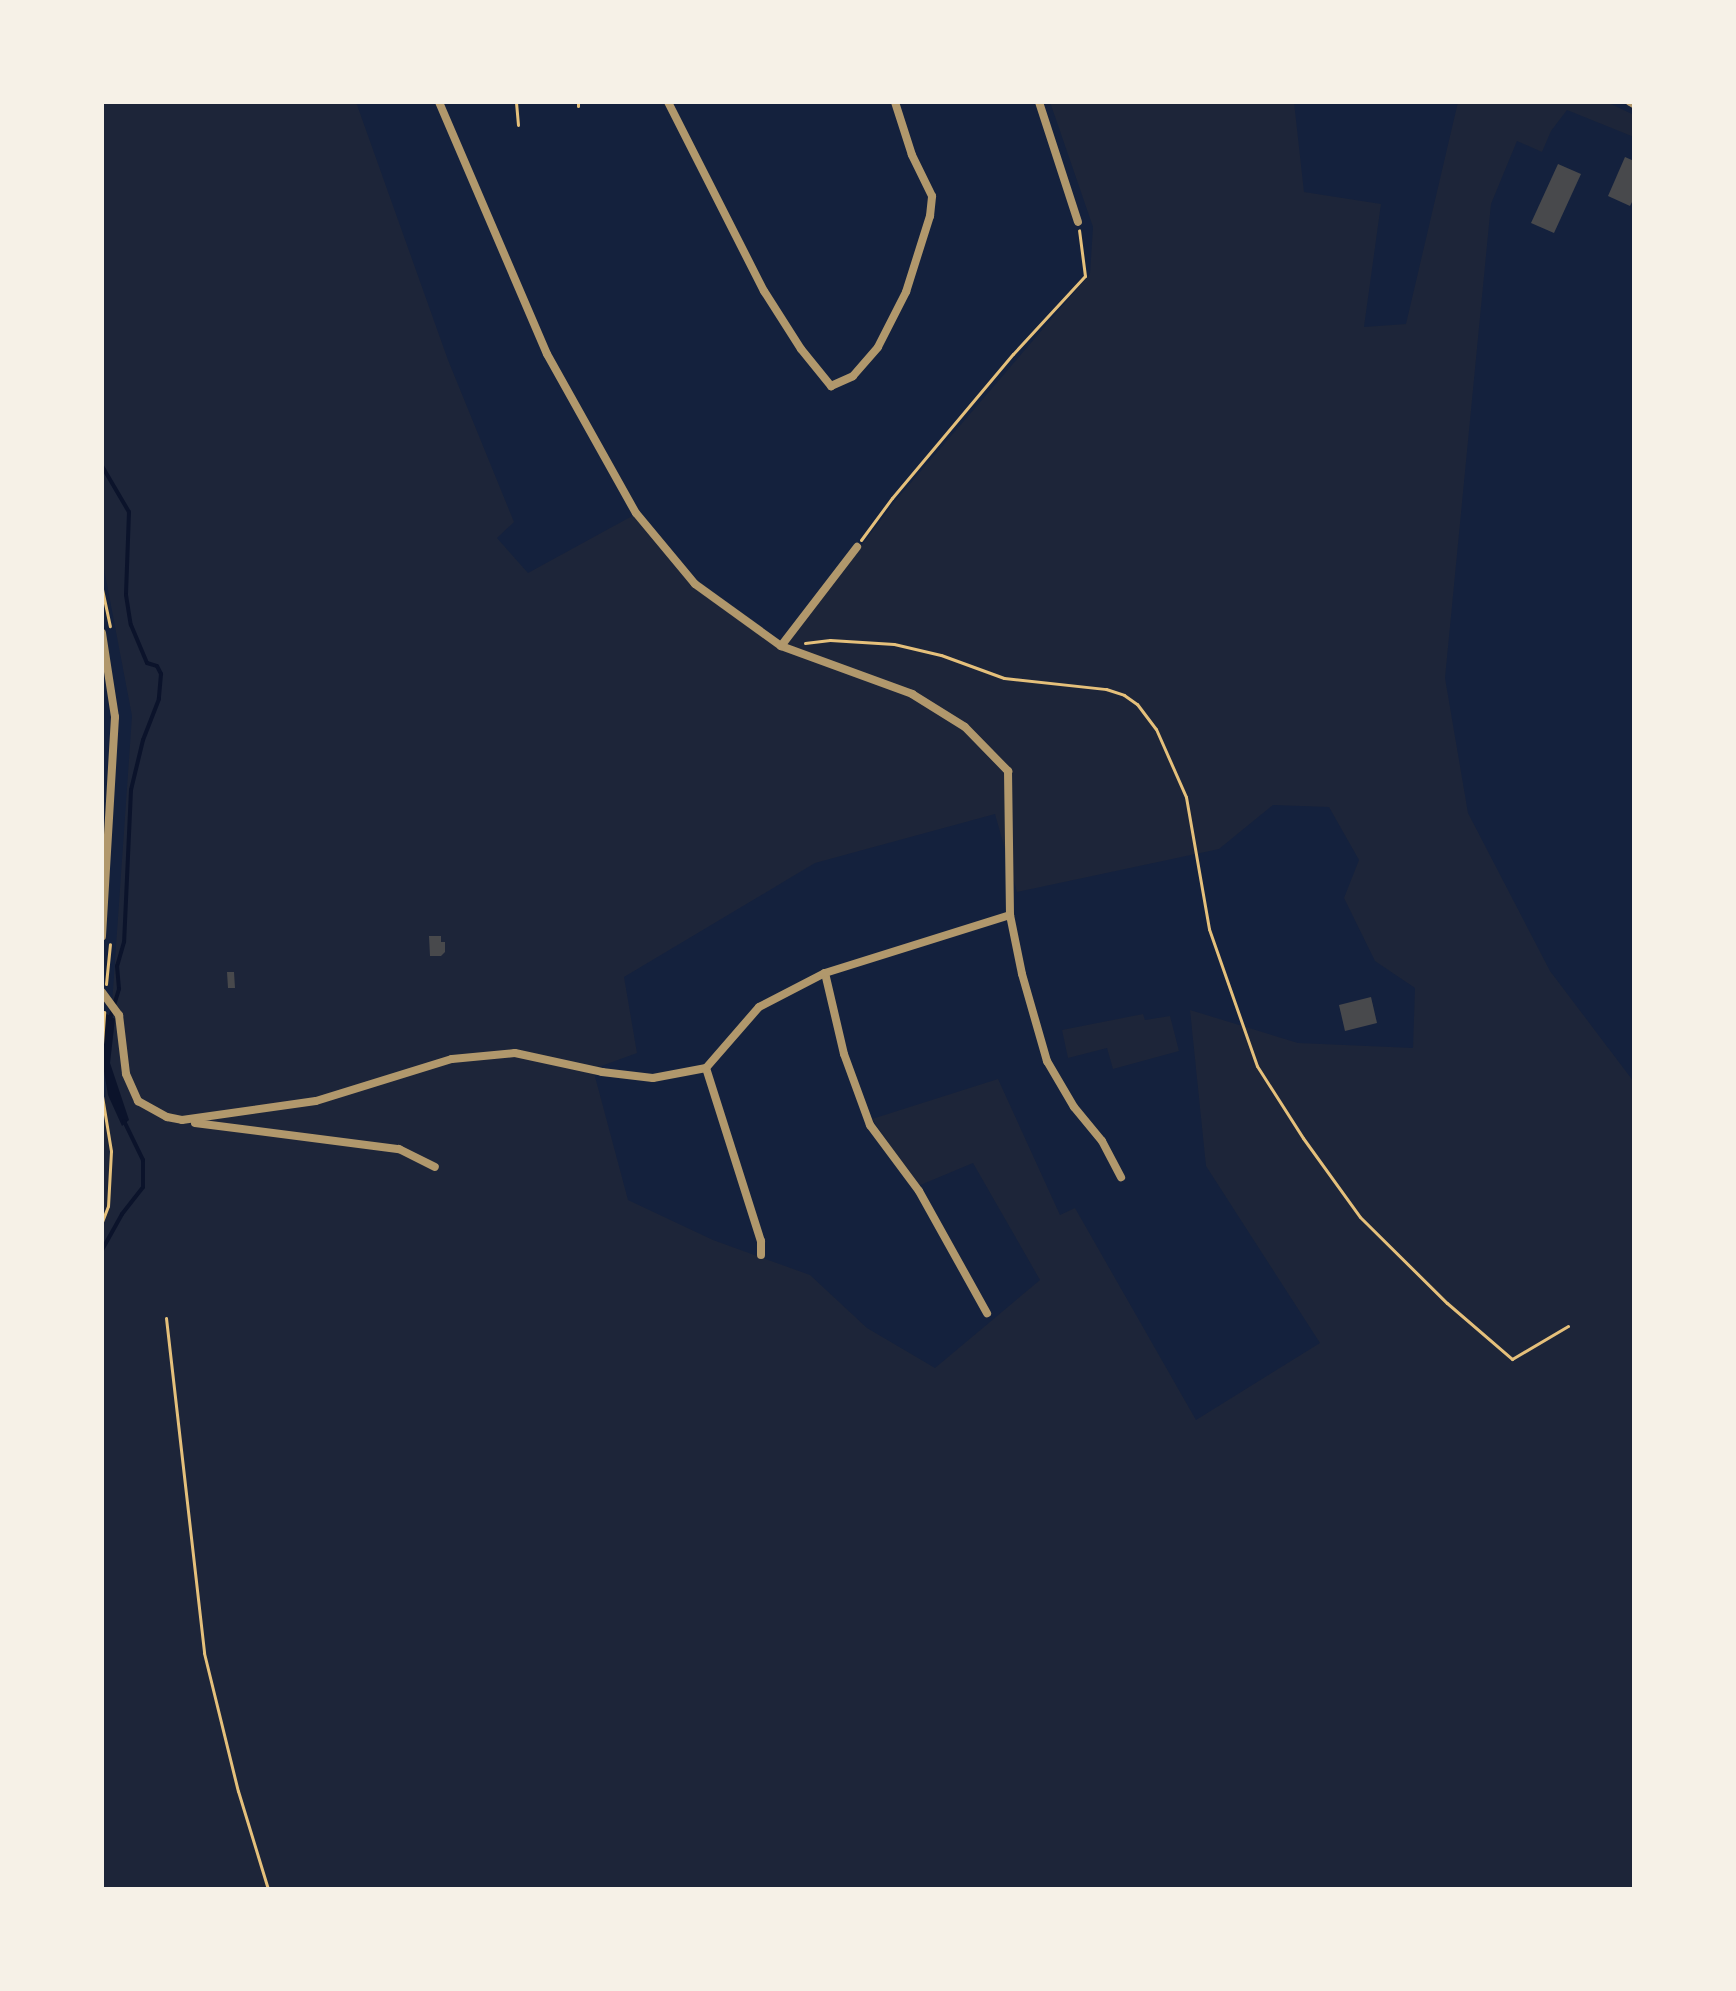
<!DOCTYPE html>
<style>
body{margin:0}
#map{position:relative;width:1736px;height:1991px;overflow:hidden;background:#14213d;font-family:"Source Sans 3",sans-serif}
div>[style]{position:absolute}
.green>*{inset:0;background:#1d2539}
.water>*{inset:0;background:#0b132b}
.stream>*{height:4px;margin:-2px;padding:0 2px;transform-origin:2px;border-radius:2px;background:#0b132b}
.building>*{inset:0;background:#48494c}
.path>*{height:3px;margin:-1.5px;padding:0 1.5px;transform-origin:1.5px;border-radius:1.5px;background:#e5c07b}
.minor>*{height:8px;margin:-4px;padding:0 4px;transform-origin:4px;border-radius:4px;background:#b1986c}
span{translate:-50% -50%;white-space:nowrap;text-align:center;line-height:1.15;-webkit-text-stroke:6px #f6f1e7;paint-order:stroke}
.frame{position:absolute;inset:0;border:104px solid #f6f1e7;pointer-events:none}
</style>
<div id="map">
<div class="green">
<i style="clip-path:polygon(evenodd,102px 102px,356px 102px,448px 360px,514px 522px,497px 538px,528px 573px,634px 515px,694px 587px,782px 650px,896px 500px,1090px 274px,1093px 227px,1050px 102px,1294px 102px,1304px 192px,1381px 204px,1364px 327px,1406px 324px,1458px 102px,1607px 102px,1634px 115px,1634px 137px,1567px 110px,1551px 131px,1542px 152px,1517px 141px,1491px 204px,1445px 678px,1468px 813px,1550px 971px,1634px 1082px,1634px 1889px,102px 1889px,102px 1148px,132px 716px,102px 558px,102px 102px,1273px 805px,1329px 807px,1359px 860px,1344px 898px,1375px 961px,1415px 988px,1413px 1048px,1298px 1043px,1190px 1010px,1206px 1166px,1320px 1343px,1196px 1420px,1075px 1208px,1060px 1215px,998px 1079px,872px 1119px,918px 1186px,973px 1163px,1040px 1280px,935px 1368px,867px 1328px,810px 1275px,713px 1240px,628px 1200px,593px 1069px,637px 1053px,624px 977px,815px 863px,995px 814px,1017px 892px,1219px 849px,1273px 805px)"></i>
<i style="clip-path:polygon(1143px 1014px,1145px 1020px,1170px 1016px,1179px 1051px,1113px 1069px,1107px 1048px,1068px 1058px,1062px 1030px)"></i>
</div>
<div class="water">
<i style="clip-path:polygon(105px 1013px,115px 1019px,110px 1063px,129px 1120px,122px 1126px,108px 1095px,103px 1065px)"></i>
</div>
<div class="stream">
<i style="left:102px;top:466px;width:53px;rotate:59.6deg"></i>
<i style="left:129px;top:512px;width:83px;rotate:92.1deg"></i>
<i style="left:126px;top:595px;width:30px;rotate:81deg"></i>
<i style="left:131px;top:625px;width:41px;rotate:67.2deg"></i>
<i style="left:147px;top:663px;width:10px;rotate:17deg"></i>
<i style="left:157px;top:666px;width:9px;rotate:63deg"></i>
<i style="left:161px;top:674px;width:25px;rotate:95deg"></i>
<i style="left:159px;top:699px;width:44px;rotate:111.3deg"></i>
<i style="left:143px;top:740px;width:51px;rotate:103.5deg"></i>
<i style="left:131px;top:790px;width:152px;rotate:92.6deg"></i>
<i style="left:124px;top:942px;width:25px;rotate:106deg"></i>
<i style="left:117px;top:966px;width:23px;rotate:85deg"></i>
<i style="left:119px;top:989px;width:31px;rotate:107deg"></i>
<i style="left:102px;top:1250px;width:41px;rotate:-60.9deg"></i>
<i style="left:122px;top:1214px;width:34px;rotate:-52deg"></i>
<i style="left:143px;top:1187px;width:27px;rotate:-90deg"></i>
<i style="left:143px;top:1160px;width:43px;rotate:-116deg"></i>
</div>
<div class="building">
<i style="clip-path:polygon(1625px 157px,1634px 161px,1634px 198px,1630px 206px,1608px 196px)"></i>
<i style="clip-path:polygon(1558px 164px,1581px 174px,1554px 233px,1531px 223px)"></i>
<i style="clip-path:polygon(429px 936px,441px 936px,441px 942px,445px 942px,445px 952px,441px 956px,430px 956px)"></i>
<i style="clip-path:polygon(227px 972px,234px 972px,235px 988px,228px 988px)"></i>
<i style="clip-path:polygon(1371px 997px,1377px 1023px,1345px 1031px,1339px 1005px)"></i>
</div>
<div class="path">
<i style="left:516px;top:102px;width:23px;rotate:85deg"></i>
<i style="left:578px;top:102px;width:4px;rotate:90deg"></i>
<i style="left:861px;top:540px;width:52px;rotate:-53.6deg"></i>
<i style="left:892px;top:498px;width:188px;rotate:-50deg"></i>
<i style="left:1013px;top:354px;width:106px;rotate:-47.3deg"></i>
<i style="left:1085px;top:276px;width:46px;rotate:-97.4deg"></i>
<i style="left:102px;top:589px;width:38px;rotate:78deg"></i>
<i style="left:805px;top:643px;width:25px;rotate:-7deg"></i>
<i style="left:830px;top:640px;width:64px;rotate:3.6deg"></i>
<i style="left:894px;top:644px;width:48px;rotate:13.2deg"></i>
<i style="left:941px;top:655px;width:67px;rotate:20.1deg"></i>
<i style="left:1004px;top:678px;width:103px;rotate:6.2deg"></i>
<i style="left:1106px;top:689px;width:19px;rotate:18deg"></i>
<i style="left:1124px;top:695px;width:16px;rotate:35deg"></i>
<i style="left:1137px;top:704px;width:31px;rotate:53deg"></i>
<i style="left:1156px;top:729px;width:74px;rotate:66.2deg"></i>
<i style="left:1186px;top:797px;width:134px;rotate:80.1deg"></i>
<i style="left:1209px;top:929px;width:145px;rotate:70.7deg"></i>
<i style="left:1257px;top:1066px;width:85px;rotate:57.4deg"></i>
<i style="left:1303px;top:1138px;width:97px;rotate:54.2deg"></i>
<i style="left:1360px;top:1217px;width:122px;rotate:44.7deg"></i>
<i style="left:1447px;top:1303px;width:86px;rotate:40.7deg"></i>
<i style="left:1512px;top:1359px;width:65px;rotate:-30.5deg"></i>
<i style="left:106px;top:984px;width:40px;rotate:-84.3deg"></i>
<i style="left:102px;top:1044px;width:32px;rotate:-86deg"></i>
<i style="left:102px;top:1096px;width:56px;rotate:80.7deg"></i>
<i style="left:111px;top:1151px;width:55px;rotate:93.1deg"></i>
<i style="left:108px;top:1206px;width:17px;rotate:111deg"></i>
<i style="left:166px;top:1318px;width:337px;rotate:83.5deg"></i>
<i style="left:204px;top:1653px;width:142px;rotate:76.2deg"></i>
<i style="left:238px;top:1791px;width:102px;rotate:73deg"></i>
</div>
<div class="minor">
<i style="left:439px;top:102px;width:274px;rotate:66.8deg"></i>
<i style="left:547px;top:354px;width:182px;rotate:60.8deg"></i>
<i style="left:636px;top:513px;width:92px;rotate:50.3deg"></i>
<i style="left:695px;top:584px;width:106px;rotate:35.8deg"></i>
<i style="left:781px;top:646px;width:140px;rotate:20.1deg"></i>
<i style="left:912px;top:694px;width:62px;rotate:31.9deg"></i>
<i style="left:965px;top:727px;width:62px;rotate:45.7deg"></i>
<i style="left:1008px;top:771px;width:144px;rotate:89.2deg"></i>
<i style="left:1010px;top:915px;width:60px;rotate:78.5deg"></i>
<i style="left:1022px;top:974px;width:91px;rotate:74deg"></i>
<i style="left:1047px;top:1061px;width:53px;rotate:59.6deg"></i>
<i style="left:1074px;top:1107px;width:44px;rotate:50.5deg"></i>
<i style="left:1102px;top:1141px;width:41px;rotate:62.2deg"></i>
<i style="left:668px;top:102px;width:212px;rotate:63.1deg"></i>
<i style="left:764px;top:291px;width:69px;rotate:57.5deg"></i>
<i style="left:801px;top:349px;width:48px;rotate:51deg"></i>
<i style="left:831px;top:386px;width:24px;rotate:-24deg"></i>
<i style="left:853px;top:376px;width:38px;rotate:-49deg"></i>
<i style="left:878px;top:347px;width:62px;rotate:-63deg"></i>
<i style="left:906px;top:292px;width:80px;rotate:-72.5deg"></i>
<i style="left:930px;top:216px;width:20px;rotate:-84deg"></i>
<i style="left:932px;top:196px;width:46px;rotate:-116deg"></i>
<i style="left:912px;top:155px;width:56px;rotate:-107.8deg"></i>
<i style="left:1039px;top:102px;width:126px;rotate:72deg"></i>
<i style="left:1630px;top:102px;width:4px;rotate:27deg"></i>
<i style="left:102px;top:633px;width:85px;rotate:81.2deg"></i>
<i style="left:115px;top:717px;width:220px;rotate:93.4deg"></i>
<i style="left:781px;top:646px;width:125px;rotate:-52.5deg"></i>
<i style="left:825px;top:973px;width:83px;rotate:76.8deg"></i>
<i style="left:844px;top:1054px;width:76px;rotate:69.9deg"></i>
<i style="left:870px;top:1125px;width:82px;rotate:53.4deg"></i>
<i style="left:919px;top:1191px;width:140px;rotate:60.9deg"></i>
<i style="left:102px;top:992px;width:29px;rotate:54deg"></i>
<i style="left:119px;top:1015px;width:59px;rotate:83.2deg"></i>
<i style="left:126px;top:1074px;width:30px;rotate:66deg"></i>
<i style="left:138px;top:1101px;width:33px;rotate:29deg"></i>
<i style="left:167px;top:1117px;width:15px;rotate:11deg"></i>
<i style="left:182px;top:1120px;width:135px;rotate:-8.1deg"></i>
<i style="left:316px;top:1101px;width:142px;rotate:-17.2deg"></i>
<i style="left:452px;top:1059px;width:63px;rotate:-5.4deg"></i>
<i style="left:515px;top:1053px;width:89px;rotate:12.3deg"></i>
<i style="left:602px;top:1072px;width:51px;rotate:6.7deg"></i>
<i style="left:653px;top:1078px;width:54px;rotate:-10.7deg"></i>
<i style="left:706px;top:1068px;width:81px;rotate:-49deg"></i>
<i style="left:759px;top:1007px;width:74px;rotate:-27.3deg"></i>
<i style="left:825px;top:973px;width:194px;rotate:-17.4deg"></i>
<i style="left:706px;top:1068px;width:182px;rotate:72.4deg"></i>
<i style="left:761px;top:1241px;width:14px;rotate:90deg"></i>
<i style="left:195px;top:1123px;width:206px;rotate:7.3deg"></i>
<i style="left:399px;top:1149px;width:40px;rotate:26.6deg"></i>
</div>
<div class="frame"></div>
</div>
